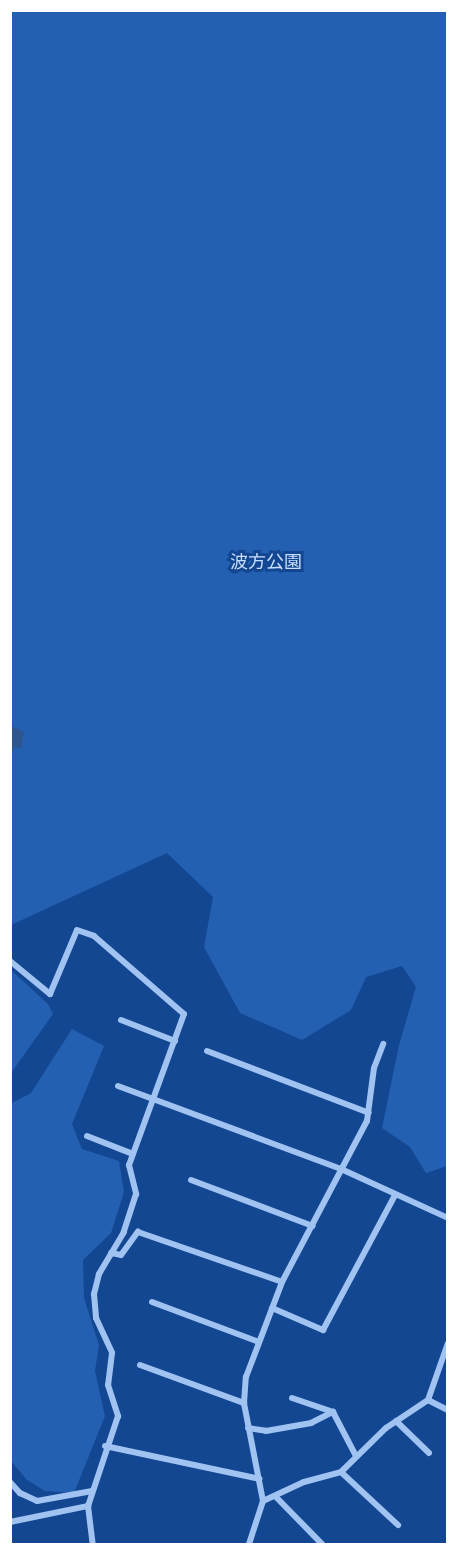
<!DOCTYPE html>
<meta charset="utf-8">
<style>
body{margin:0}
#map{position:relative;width:458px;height:1555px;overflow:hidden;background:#134792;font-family:Roboto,"Noto Sans JP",sans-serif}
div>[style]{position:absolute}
.green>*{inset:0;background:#2460b1}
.water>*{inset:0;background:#2e558d}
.street>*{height:6px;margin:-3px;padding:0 3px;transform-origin:3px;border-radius:3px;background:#a0c3f2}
span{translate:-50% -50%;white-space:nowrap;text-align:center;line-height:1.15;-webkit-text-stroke:6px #134792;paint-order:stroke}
.park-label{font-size:18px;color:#c7defd}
.frame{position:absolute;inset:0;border:12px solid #fff;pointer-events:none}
</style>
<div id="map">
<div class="green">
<i style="clip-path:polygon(11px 11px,447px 11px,447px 1166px,426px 1173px,410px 1147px,382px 1128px,399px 1045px,416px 987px,402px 966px,366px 977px,351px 1010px,302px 1040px,240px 1013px,204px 947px,213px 897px,167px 853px,11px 925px)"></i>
<i style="clip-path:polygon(11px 970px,48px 1004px,53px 1014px,11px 1073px)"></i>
<i style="clip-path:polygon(72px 1029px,104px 1046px,72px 1124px,82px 1149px,119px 1161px,124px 1192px,111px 1233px,83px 1260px,84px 1298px,99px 1345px,95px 1371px,105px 1416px,74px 1493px,45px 1491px,27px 1480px,11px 1461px,10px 1104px,31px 1093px)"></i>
</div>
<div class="water">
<i style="clip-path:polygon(10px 725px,24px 732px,21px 748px,14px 747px,11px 755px)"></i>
</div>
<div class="street">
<i style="left:10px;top:961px;width:52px;rotate:39.5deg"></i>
<i style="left:50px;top:994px;width:69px;rotate:-67.1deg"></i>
<i style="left:77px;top:930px;width:18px;rotate:19deg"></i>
<i style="left:94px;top:936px;width:119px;rotate:40.9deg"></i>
<i style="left:184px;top:1014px;width:161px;rotate:110deg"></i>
<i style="left:129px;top:1165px;width:30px;rotate:76deg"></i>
<i style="left:136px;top:1194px;width:40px;rotate:108deg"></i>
<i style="left:124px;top:1232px;width:49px;rotate:120.8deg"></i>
<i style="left:99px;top:1274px;width:21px;rotate:104deg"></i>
<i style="left:94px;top:1294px;width:24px;rotate:85deg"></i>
<i style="left:96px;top:1318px;width:38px;rotate:65deg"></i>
<i style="left:112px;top:1353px;width:32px;rotate:97deg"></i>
<i style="left:108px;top:1385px;width:33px;rotate:72deg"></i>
<i style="left:118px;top:1416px;width:95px;rotate:108.4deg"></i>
<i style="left:88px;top:1506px;width:38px;rotate:83deg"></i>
<i style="left:121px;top:1020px;width:58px;rotate:21.3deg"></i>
<i style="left:207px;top:1051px;width:173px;rotate:20.9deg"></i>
<i style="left:118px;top:1086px;width:238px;rotate:20.4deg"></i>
<i style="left:341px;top:1169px;width:118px;rotate:24.6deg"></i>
<i style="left:87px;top:1136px;width:49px;rotate:21.4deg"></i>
<i style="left:191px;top:1180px;width:130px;rotate:20.7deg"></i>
<i style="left:111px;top:1253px;width:10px;rotate:11deg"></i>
<i style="left:121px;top:1255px;width:29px;rotate:-54deg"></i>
<i style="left:138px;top:1232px;width:152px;rotate:19.1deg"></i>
<i style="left:152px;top:1302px;width:114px;rotate:20.5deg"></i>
<i style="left:272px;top:1308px;width:56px;rotate:23.3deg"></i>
<i style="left:323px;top:1330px;width:153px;rotate:-61.9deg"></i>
<i style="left:140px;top:1365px;width:111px;rotate:20.1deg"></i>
<i style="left:292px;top:1398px;width:43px;rotate:18.9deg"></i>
<i style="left:333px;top:1412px;width:50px;rotate:62.4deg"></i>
<i style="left:428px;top:1400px;width:22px;rotate:27deg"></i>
<i style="left:396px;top:1421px;width:46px;rotate:44.1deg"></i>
<i style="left:248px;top:1428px;width:18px;rotate:9deg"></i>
<i style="left:266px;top:1431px;width:46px;rotate:-10.1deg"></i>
<i style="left:311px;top:1423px;width:25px;rotate:-27deg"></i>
<i style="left:105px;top:1446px;width:158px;rotate:12deg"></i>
<i style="left:341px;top:1472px;width:78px;rotate:42.9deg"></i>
<i style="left:10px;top:1482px;width:15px;rotate:48deg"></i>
<i style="left:20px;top:1493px;width:19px;rotate:25deg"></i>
<i style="left:37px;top:1501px;width:56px;rotate:-10.3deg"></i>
<i style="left:275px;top:1496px;width:67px;rotate:45.6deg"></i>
<i style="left:263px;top:1501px;width:45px;rotate:-24.9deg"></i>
<i style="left:304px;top:1482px;width:38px;rotate:-15deg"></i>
<i style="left:341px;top:1472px;width:63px;rotate:-44.4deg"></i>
<i style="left:386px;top:1428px;width:50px;rotate:-33.7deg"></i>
<i style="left:428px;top:1400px;width:60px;rotate:-70.7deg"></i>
<i style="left:10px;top:1522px;width:80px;rotate:-11.6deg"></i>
<i style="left:249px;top:1544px;width:45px;rotate:-72deg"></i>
<i style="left:263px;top:1501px;width:100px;rotate:-101deg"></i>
<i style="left:244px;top:1403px;width:26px;rotate:-86deg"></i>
<i style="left:246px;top:1377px;width:102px;rotate:-69.2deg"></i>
<i style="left:282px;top:1282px;width:182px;rotate:-62.2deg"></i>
<i style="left:367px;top:1121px;width:53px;rotate:-82.5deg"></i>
<i style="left:374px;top:1068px;width:26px;rotate:-69deg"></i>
</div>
<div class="park-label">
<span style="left:266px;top:562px">波方公園</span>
</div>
<div class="frame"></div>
</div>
